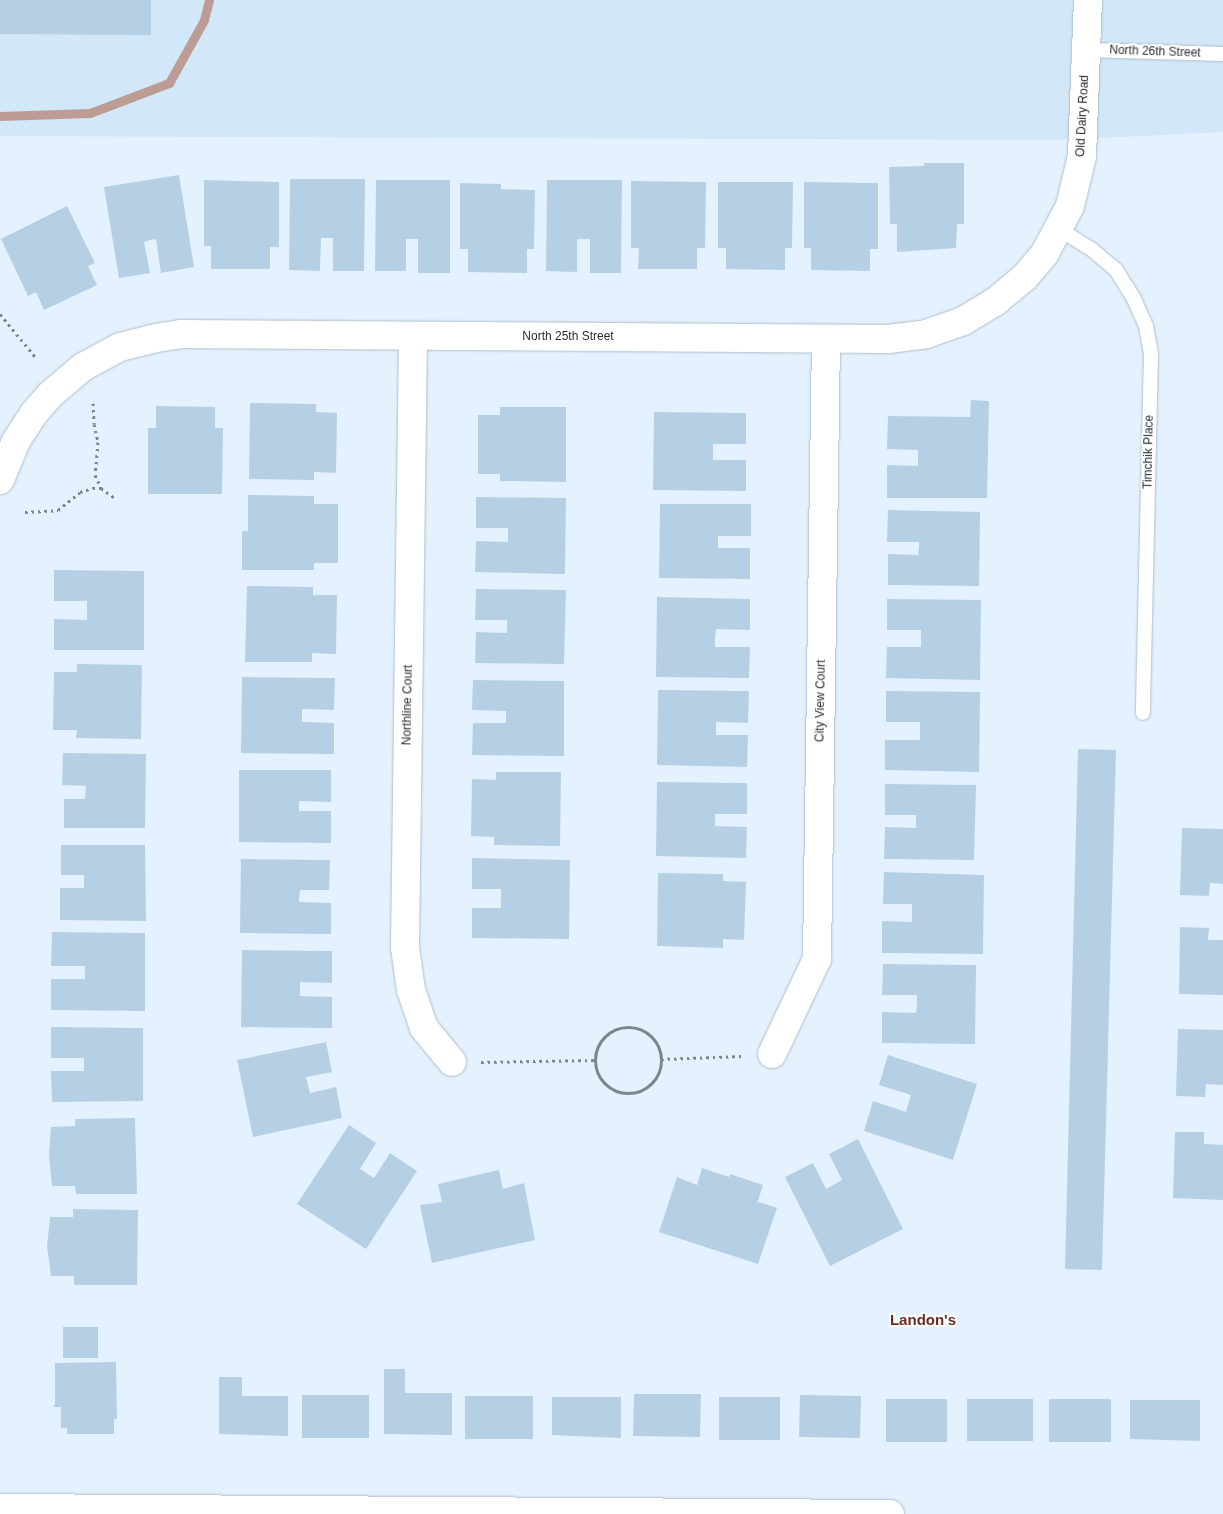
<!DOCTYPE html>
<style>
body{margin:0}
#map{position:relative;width:1223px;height:1514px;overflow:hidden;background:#e3f2fe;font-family:Helvetica,sans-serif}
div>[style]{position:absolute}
.built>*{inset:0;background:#d2e7f7}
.stream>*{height:9px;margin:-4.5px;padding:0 4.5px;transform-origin:4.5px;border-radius:4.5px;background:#bd9c95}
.building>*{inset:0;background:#b5d0e5}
.path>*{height:3px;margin-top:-1.5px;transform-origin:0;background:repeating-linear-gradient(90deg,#7c868e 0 2.5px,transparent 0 6.5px)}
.path>.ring{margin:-1.5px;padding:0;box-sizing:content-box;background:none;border:3px solid #7c868e;border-radius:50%}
.roads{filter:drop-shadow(0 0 1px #b0bec9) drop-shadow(0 0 1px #b0bec9)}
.service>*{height:14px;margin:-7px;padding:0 7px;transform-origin:7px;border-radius:7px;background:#fff}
.minor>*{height:28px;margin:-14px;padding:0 14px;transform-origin:14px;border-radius:14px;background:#fff}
span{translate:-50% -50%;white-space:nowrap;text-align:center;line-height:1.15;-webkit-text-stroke:4px #fff;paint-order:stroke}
.street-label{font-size:12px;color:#272d31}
.quarter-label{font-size:15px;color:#6e2a20;font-weight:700}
</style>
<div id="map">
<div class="built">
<i style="clip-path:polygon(0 0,1223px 0,1223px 132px,1059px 140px,0 136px)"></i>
</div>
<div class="stream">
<i style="left:0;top:116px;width:90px;rotate:-1.9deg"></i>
<i style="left:90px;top:113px;width:85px;rotate:-20.8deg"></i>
<i style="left:169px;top:83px;width:72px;rotate:-60.9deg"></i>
<i style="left:204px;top:20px;width:21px;rotate:-76deg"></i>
</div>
<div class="building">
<i style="clip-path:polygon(0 0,151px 0,151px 35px,0 34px)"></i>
<i style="clip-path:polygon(924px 163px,964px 163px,964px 224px,957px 224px,956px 248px,897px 252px,897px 224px,890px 224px,889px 167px,924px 166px)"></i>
<i style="clip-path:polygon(179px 175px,194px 267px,161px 273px,156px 239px,150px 240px,144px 242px,150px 273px,119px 278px,104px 187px)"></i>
<i style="clip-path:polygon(290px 179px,365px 179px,364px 271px,333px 271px,333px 238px,321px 238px,320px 271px,289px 270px)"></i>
<i style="clip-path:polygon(204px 180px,279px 182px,279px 247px,270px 247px,270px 269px,211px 269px,211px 246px,204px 246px)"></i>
<i style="clip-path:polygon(376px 180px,450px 180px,450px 273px,418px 273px,418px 239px,406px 239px,406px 271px,375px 271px)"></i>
<i style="clip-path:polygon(547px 180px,622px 180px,621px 273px,590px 273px,590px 239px,577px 239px,577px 272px,546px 271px)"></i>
<i style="clip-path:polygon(631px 181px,706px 182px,705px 248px,697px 248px,697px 269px,638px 269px,639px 248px,631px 248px)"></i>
<i style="clip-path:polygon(718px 182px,793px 182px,792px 248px,785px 248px,785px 270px,726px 269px,726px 248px,718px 248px)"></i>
<i style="clip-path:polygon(804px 182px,878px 183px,878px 249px,870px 249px,870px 271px,811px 270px,811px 248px,804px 248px)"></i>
<i style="clip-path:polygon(460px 183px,501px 184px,501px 189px,535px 190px,534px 249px,527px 249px,527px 273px,468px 272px,468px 249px,460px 249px)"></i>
<i style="clip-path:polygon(67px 206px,95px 263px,88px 266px,97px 285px,44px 310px,36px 292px,28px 296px,1px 239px)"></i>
<i style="clip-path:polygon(971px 400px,989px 401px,987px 498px,887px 498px,887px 465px,918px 466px,918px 450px,887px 449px,888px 416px,970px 417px)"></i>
<i style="clip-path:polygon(250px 403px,316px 404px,316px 412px,337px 413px,336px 473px,314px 472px,314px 480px,249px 479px)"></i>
<i style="clip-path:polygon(156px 406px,215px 407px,215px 428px,223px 428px,222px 494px,148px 494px,148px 428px,156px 428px)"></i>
<i style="clip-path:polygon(500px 407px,566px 407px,566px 482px,500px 481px,500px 474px,478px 474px,478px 415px,500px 415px)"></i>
<i style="clip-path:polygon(654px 412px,746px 413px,746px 444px,713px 444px,713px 460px,746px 460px,746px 491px,653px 490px)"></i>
<i style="clip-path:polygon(248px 495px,314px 496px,314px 504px,338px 504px,338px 563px,314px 563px,314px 570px,242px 570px,242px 531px,248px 531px)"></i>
<i style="clip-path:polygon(476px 497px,566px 498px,565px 574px,475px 572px,476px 541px,508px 542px,508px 528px,476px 528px)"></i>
<i style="clip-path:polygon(660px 504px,751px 504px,751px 536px,718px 536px,718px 548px,750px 548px,750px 579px,659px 578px)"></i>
<i style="clip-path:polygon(888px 510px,980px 512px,979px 586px,888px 585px,888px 554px,918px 555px,919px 548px,919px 542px,887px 542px)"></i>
<i style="clip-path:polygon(54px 570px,144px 571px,144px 650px,54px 650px,54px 619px,87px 620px,87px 601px,54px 601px)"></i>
<i style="clip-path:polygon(247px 586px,313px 587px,313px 595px,337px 595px,336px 654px,312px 653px,312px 662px,245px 662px)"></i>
<i style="clip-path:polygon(476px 589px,566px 590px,564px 664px,475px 663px,476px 632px,507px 633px,507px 620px,475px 620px)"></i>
<i style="clip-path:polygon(657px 597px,750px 599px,750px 630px,716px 629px,715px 638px,715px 647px,750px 647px,749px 678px,656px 677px)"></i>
<i style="clip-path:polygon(887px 599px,981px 600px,980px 680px,886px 678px,887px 647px,921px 647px,921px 630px,887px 630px)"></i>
<i style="clip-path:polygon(77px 664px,142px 665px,141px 739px,76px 738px,77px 730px,53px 730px,54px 672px,77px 672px)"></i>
<i style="clip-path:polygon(242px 677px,335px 678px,334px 710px,302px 709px,302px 722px,334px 723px,334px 754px,241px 753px)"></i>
<i style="clip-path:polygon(473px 680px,564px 681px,564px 756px,472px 755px,473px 723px,506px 723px,506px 711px,472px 710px)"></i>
<i style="clip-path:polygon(658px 690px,749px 691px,748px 723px,716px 722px,716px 735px,748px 735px,747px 767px,657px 765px)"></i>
<i style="clip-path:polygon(886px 691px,980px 692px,979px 772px,885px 770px,885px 740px,920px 740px,920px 722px,886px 722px)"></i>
<i style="clip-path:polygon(1078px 749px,1116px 750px,1102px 1270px,1065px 1269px)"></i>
<i style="clip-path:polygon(63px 753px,146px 754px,145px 828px,64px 828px,64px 799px,85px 799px,86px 786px,62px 785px)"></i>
<i style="clip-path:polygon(239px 770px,331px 770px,331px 802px,299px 801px,299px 811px,331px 811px,331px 843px,239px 842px)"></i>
<i style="clip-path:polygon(496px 772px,561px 772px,560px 846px,494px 845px,494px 837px,471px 836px,472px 779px,496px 780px)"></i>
<i style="clip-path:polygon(657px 782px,747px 783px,747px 814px,715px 814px,715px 826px,747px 827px,746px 858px,656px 856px)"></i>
<i style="clip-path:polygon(885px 784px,976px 785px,974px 860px,884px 859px,885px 827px,916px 828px,916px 815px,885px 815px)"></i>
<i style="clip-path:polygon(1182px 828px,1223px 829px,1223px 884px,1210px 883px,1209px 896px,1180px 895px)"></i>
<i style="clip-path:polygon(61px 845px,145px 845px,146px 921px,60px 920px,60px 888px,84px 888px,84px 875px,61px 875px)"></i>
<i style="clip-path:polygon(472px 858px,570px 860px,569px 939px,472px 938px,472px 908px,501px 908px,501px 889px,472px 889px)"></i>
<i style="clip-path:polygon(241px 859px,330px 860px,329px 890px,300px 890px,299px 902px,331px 903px,331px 934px,240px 933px)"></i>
<i style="clip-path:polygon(884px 872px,984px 875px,983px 954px,882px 953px,882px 921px,912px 922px,912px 904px,883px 904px)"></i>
<i style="clip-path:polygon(658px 873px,723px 874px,723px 881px,746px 882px,744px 940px,723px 939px,723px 948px,657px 946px)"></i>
<i style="clip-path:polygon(1180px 927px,1209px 928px,1208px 940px,1223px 940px,1223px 995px,1179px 994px)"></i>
<i style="clip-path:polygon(52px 932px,145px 933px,145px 1011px,51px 1010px,51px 979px,85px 979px,85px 966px,51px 966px)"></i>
<i style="clip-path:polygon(242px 950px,332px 951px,332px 983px,300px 982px,300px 996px,332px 997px,332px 1028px,241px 1027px)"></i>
<i style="clip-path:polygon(883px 964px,976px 965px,975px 1044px,882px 1043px,882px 1012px,916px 1013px,917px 1004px,917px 995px,882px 995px)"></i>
<i style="clip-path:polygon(51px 1027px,143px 1028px,143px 1101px,52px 1102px,51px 1071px,84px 1071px,84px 1058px,51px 1058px)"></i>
<i style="clip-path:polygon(1178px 1029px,1223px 1030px,1223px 1085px,1206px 1084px,1205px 1097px,1176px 1096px)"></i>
<i style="clip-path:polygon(326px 1042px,332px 1072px,306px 1077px,310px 1093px,336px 1087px,342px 1118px,253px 1137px,237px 1060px)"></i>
<i style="clip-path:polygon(888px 1055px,977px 1084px,953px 1160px,864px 1131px,873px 1101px,906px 1112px,911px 1095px,879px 1085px)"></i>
<i style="clip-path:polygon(135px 1118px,137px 1194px,76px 1194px,75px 1186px,52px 1186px,49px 1155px,51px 1127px,75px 1126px,75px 1119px)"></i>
<i style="clip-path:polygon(349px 1125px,376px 1143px,360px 1169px,374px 1178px,390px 1153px,417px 1171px,366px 1249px,297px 1204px)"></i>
<i style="clip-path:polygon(1175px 1132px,1204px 1132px,1204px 1144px,1223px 1145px,1223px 1200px,1173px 1198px)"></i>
<i style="clip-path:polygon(858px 1139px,903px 1229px,830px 1266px,785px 1177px,813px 1163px,826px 1189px,842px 1180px,829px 1154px)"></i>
<i style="clip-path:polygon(702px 1168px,729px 1177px,730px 1174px,763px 1185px,757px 1204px,759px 1202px,777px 1208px,758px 1264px,659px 1232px,677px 1177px,697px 1185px)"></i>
<i style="clip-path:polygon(499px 1170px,503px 1189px,524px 1183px,535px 1240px,432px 1263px,420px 1205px,442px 1202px,438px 1184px)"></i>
<i style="clip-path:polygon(73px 1209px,138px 1210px,137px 1285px,74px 1285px,74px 1276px,51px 1276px,47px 1246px,50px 1217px,73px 1217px)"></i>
<i style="clip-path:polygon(63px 1327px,98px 1327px,98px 1358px,63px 1358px)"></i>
<i style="clip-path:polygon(116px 1362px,117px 1419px,114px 1419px,114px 1434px,67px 1434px,67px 1428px,61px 1428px,61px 1407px,53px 1407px,55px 1404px,55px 1363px)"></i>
<i style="clip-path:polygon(384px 1369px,405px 1369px,405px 1393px,452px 1393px,452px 1435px,384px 1434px)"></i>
<i style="clip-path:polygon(219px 1377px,242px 1377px,242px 1396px,288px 1396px,288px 1436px,219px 1434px)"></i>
<i style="clip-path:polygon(634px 1394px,701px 1394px,700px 1437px,633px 1436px)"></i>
<i style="clip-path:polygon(302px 1395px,369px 1395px,369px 1438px,302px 1438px)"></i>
<i style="clip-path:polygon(800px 1395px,861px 1396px,860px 1438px,799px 1437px)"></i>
<i style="clip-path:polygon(465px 1396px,533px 1396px,533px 1439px,465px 1439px)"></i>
<i style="clip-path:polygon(552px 1397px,621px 1397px,621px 1438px,552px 1435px)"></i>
<i style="clip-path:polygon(719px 1397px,780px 1397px,780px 1440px,719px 1440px)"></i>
<i style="clip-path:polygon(886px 1399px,947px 1399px,947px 1442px,886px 1442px)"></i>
<i style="clip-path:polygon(967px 1399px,1033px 1399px,1033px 1441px,967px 1441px)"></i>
<i style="clip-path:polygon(1049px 1399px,1111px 1399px,1111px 1442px,1049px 1442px)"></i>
<i style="clip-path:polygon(1130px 1400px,1200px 1400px,1200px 1441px,1130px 1439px)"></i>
</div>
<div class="path">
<i style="left:0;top:314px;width:58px;rotate:50.6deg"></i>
<i style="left:93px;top:403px;width:21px;rotate:87deg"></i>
<i style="left:94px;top:424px;width:18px;rotate:77deg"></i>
<i style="left:98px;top:442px;width:33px;rotate:95deg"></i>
<i style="left:95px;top:475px;width:14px;rotate:65deg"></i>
<i style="left:25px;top:512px;width:33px;rotate:-3deg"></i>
<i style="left:58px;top:510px;width:28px;rotate:-39deg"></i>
<i style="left:80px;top:492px;width:14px;rotate:-17deg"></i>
<i style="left:93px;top:488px;width:8px"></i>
<i style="left:101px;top:488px;width:19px;rotate:36deg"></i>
<i class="ring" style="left:595px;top:1027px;width:63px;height:63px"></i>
<i style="left:661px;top:1059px;width:82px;rotate:-2.1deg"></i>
<i style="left:481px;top:1062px;width:115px;rotate:-1deg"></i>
</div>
<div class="roads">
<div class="service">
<i style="left:1087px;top:50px;width:136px;rotate:1.7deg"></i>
<i style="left:1059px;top:229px;width:36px;rotate:32deg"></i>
<i style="left:1090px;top:248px;width:34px;rotate:40deg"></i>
<i style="left:1116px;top:270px;width:34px;rotate:58deg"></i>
<i style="left:1134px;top:299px;width:30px;rotate:66deg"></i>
<i style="left:1146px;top:326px;width:28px;rotate:80deg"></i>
<i style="left:1151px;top:354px;width:359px;rotate:91.3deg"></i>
</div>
<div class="minor">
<i style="left:413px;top:336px;width:611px;rotate:90.75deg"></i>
<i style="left:405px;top:947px;width:43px;rotate:82.1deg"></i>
<i style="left:411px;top:990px;width:40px;rotate:71.1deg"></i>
<i style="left:424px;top:1028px;width:44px;rotate:50.5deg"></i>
<i style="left:0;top:480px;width:42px;rotate:-67.7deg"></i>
<i style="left:16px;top:441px;width:33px;rotate:-57deg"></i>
<i style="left:34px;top:413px;width:25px;rotate:-48deg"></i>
<i style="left:51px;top:394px;width:42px;rotate:-40.2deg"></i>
<i style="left:83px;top:367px;width:42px;rotate:-28.4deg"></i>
<i style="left:120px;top:347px;width:37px;rotate:-14deg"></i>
<i style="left:156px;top:338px;width:25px;rotate:-9deg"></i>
<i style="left:181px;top:334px;width:707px;rotate:0.41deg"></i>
<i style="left:888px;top:339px;width:38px;rotate:-7deg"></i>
<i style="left:926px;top:334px;width:39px;rotate:-19deg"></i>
<i style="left:963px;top:321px;width:37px;rotate:-31deg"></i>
<i style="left:995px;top:302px;width:39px;rotate:-40deg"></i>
<i style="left:1025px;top:277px;width:31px;rotate:-50deg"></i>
<i style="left:1045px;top:253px;width:53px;rotate:-62deg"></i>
<i style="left:1070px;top:206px;width:51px;rotate:-76.5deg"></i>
<i style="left:1082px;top:156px;width:156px;rotate:-87.8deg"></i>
<i style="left:772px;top:1054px;width:105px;rotate:-64.7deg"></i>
<i style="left:817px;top:959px;width:620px;rotate:-89.17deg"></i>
<i style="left:0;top:1508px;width:890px;rotate:0.39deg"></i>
</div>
</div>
<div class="street-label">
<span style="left:1155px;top:52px;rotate:2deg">North 26th Street</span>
<span style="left:1083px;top:116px;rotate:-87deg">Old Dairy Road</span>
<span style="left:568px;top:337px">North 25th Street</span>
<span style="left:1149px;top:452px;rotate:-89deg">Timchik Place</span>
<span style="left:821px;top:701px;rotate:-89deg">City View Court</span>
<span style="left:408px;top:705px;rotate:-89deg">Northline Court</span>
</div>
<div class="quarter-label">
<span style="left:923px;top:1320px">Landon's</span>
</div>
</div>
